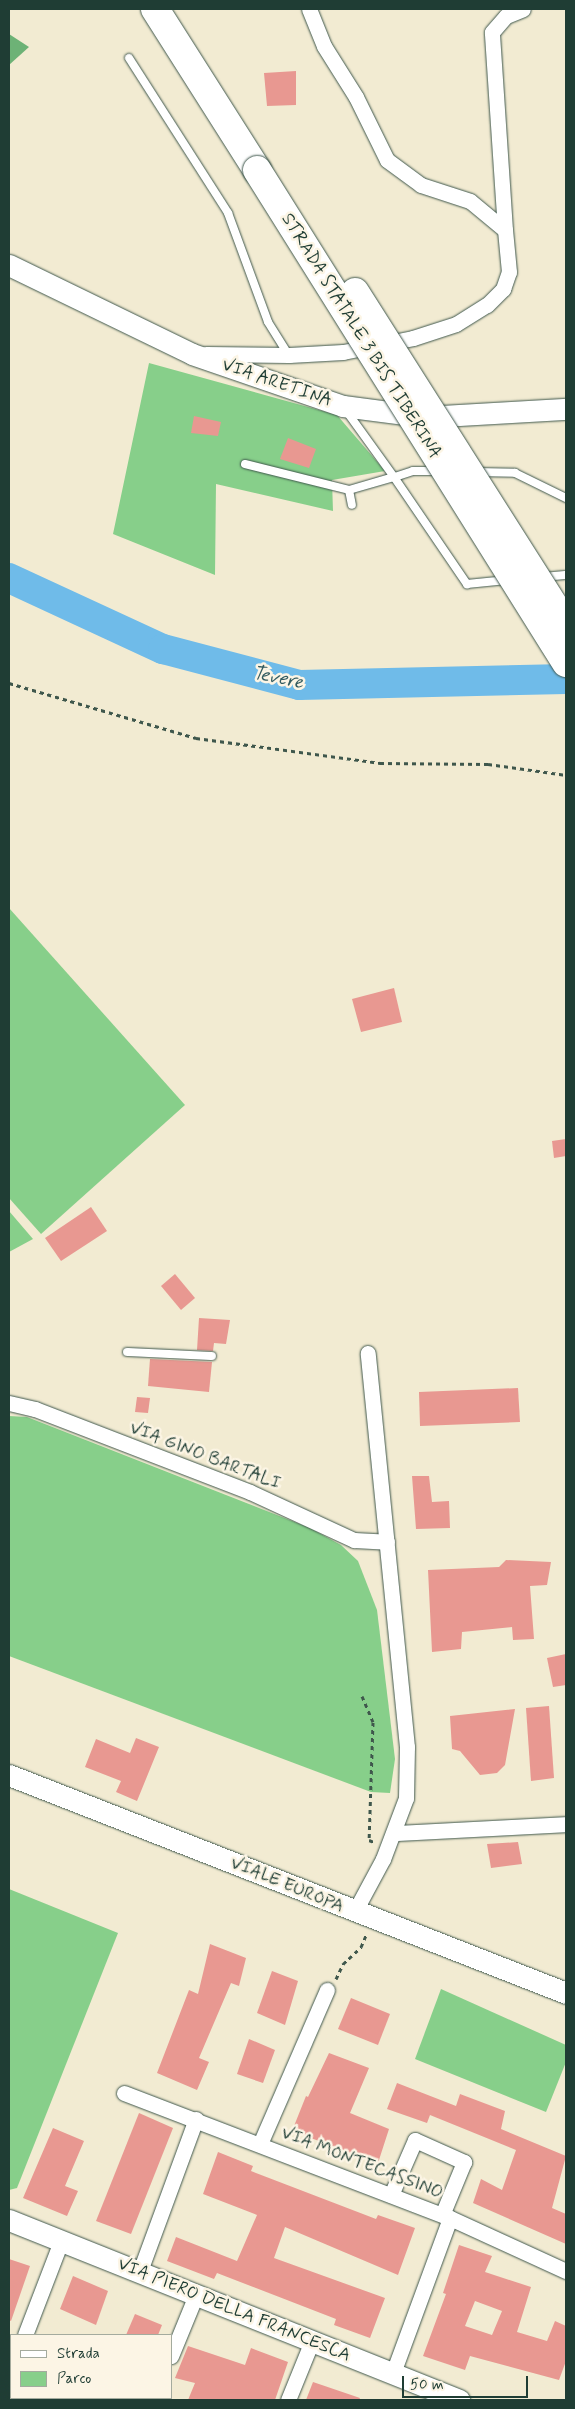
<!DOCTYPE html>
<style>
body{margin:0}
#map{position:relative;width:575px;height:2409px;overflow:hidden;background:#f2ebd2;font-family:Mynerve,sans-serif}
div>[style]{position:absolute}
.green>*{inset:0;background:#87cf8a}
.forest>*{inset:0;background:#6db276}
.river>*{height:30px;margin:-15px;padding:0 15px;transform-origin:15px;border-radius:15px;background:#6fbbe9}
.building>*{inset:0;background:#e89891}
.path>*{height:3px;margin-top:-1.5px;transform-origin:0;background:repeating-linear-gradient(90deg,#3f574c 0 4px,transparent 0 8px)}
.roads{filter:drop-shadow(0 0 1px #3f574c) drop-shadow(0 0 1px #3f574c)}
.lane>*{height:8px;margin:-4px;padding:0 4px;transform-origin:4px;border-radius:4px;background:#fff}
.street>*{height:15px;margin:-7.5px;padding:0 7.5px;transform-origin:7.5px;border-radius:7.5px;background:#fff}
.secondary>*{height:21px;margin:-10.5px;padding:0 10.5px;transform-origin:10.5px;border-radius:10.5px;background:#fff}
.highway>*{height:28px;margin:-14px;padding:0 14px;transform-origin:14px;border-radius:14px;background:#fff}
.bridges{filter:drop-shadow(0 0 1px #3f574c) drop-shadow(0 0 1px #3f574c)}
.highway-bridge>*{height:28px;margin:-14px;padding:0 14px;transform-origin:14px;border-radius:14px;background:#fff}
span{translate:-50% -50%;white-space:nowrap;text-align:center;line-height:1.15;-webkit-text-stroke:5px #fcf5e5;paint-order:stroke}
.street-label{font-size:18px;color:#1f3d34}
.water-label{font-size:19px;color:#335c61;font-style:italic}
.frame{position:absolute;inset:0;border:10px solid #1f3d34;pointer-events:none}
.legend{position:absolute;left:10px;top:2334px;width:162px;height:65px;box-sizing:border-box;background:#fcf5e5;border:1px solid #a4ab9e;margin:0;padding:6px 9px;list-style:none;font-size:15px;color:#1f3d34}
.legend li{display:flex;align-items:center;gap:10px;height:25px}
.legend b{width:25px;border:1px solid #a4ab9e}
.scale{position:absolute;left:402px;top:2376px;width:126px;height:22px;box-sizing:border-box;border:2px solid #1f3d34;border-top:0;padding-left:6px;font-size:15px;line-height:18px;white-space:nowrap;color:#1f3d34;-webkit-text-stroke:4px #fcf5e5;paint-order:stroke}
</style>
<div id="map">
<div class="green">
<i style="clip-path:polygon(149px 363px,337px 415px,385px 471px,332px 480px,333px 511px,216px 484px,215px 575px,113px 534px)"></i>
<i style="clip-path:polygon(9px 908px,185px 1105px,41px 1234px,9px 1198px)"></i>
<i style="clip-path:polygon(9px 1211px,33px 1239px,9px 1252px)"></i>
<i style="clip-path:polygon(9px 1416px,27px 1417px,310px 1528px,341px 1545px,358px 1561px,377px 1610px,395px 1759px,390px 1793px,371px 1792px,9px 1656px)"></i>
<i style="clip-path:polygon(9px 1889px,118px 1933px,17px 2188px,9px 2190px)"></i>
<i style="clip-path:polygon(441px 1989px,566px 2045px,566px 2062px,546px 2112px,415px 2059px)"></i>
</div>
<div class="forest">
<i style="clip-path:polygon(9px 34px,29px 47px,9px 65px)"></i>
</div>
<div class="river">
<i style="left:9px;top:578px;width:170px;rotate:24.8deg"></i>
<i style="left:163px;top:649px;width:141px;rotate:14.8deg"></i>
<i style="left:299px;top:685px;width:267px;rotate:-1.3deg"></i>
</div>
<div class="building">
<i style="clip-path:polygon(296px 71px,296px 105px,267px 106px,264px 73px)"></i>
<i style="clip-path:polygon(194px 416px,221px 422px,218px 436px,191px 433px)"></i>
<i style="clip-path:polygon(288px 438px,316px 449px,309px 468px,280px 459px)"></i>
<i style="clip-path:polygon(394px 988px,402px 1022px,361px 1032px,352px 999px)"></i>
<i style="clip-path:polygon(566px 1139px,566px 1156px,554px 1158px,552px 1141px)"></i>
<i style="clip-path:polygon(91px 1207px,107px 1231px,61px 1261px,45px 1238px)"></i>
<i style="clip-path:polygon(175px 1274px,195px 1298px,181px 1310px,161px 1286px)"></i>
<i style="clip-path:polygon(199px 1318px,230px 1320px,226px 1344px,214px 1343px,213px 1351px,197px 1350px)"></i>
<i style="clip-path:polygon(150px 1359px,212px 1362px,209px 1392px,148px 1386px)"></i>
<i style="clip-path:polygon(518px 1388px,520px 1422px,420px 1426px,419px 1392px)"></i>
<i style="clip-path:polygon(137px 1397px,150px 1398px,148px 1413px,135px 1412px)"></i>
<i style="clip-path:polygon(412px 1476px,429px 1476px,432px 1502px,449px 1501px,450px 1528px,416px 1529px)"></i>
<i style="clip-path:polygon(506px 1560px,551px 1562px,547px 1585px,530px 1586px,534px 1639px,513px 1640px,512px 1627px,462px 1632px,461px 1649px,432px 1652px,428px 1570px,499px 1567px)"></i>
<i style="clip-path:polygon(566px 1654px,566px 1685px,553px 1687px,547px 1658px)"></i>
<i style="clip-path:polygon(549px 1706px,554px 1778px,531px 1781px,526px 1708px)"></i>
<i style="clip-path:polygon(515px 1709px,505px 1765px,497px 1773px,480px 1775px,460px 1751px,452px 1749px,450px 1716px)"></i>
<i style="clip-path:polygon(136px 1738px,159px 1747px,137px 1801px,116px 1792px,121px 1781px,85px 1767px,96px 1739px,130px 1753px)"></i>
<i style="clip-path:polygon(518px 1842px,522px 1864px,491px 1868px,487px 1844px)"></i>
<i style="clip-path:polygon(210px 1944px,246px 1958px,239px 1986px,231px 1983px,199px 2058px,209px 2062px,197px 2090px,157px 2073px,189px 1990px,198px 1994px)"></i>
<i style="clip-path:polygon(272px 1971px,298px 1981px,285px 2025px,257px 2013px)"></i>
<i style="clip-path:polygon(351px 1998px,390px 2014px,378px 2045px,338px 2029px)"></i>
<i style="clip-path:polygon(249px 2039px,275px 2050px,263px 2083px,237px 2074px)"></i>
<i style="clip-path:polygon(329px 2053px,369px 2068px,350px 2113px,389px 2129px,378px 2163px,292px 2131px,306px 2096px,308px 2097px)"></i>
<i style="clip-path:polygon(397px 2083px,456px 2106px,460px 2094px,505px 2111px,501px 2129px,566px 2156px,552px 2208px,566px 2214px,566px 2244px,473px 2203px,481px 2179px,502px 2190px,516px 2150px,430px 2115px,427px 2123px,387px 2109px)"></i>
<i style="clip-path:polygon(139px 2113px,173px 2128px,131px 2234px,96px 2221px)"></i>
<i style="clip-path:polygon(53px 2128px,84px 2141px,65px 2186px,78px 2191px,67px 2216px,23px 2198px)"></i>
<i style="clip-path:polygon(218px 2152px,253px 2166px,251px 2171px,376px 2219px,378px 2215px,415px 2228px,398px 2275px,285px 2227px,274px 2258px,385px 2298px,370px 2338px,334px 2325px,336px 2319px,217px 2273px,214px 2279px,167px 2261px,176px 2237px,237px 2261px,257px 2215px,203px 2194px)"></i>
<i style="clip-path:polygon(evenodd,459px 2245px,492px 2256px,485px 2272px,531px 2287px,517px 2332px,547px 2341px,555px 2321px,566px 2326px,566px 2361px,559px 2380px,470px 2356px,465px 2370px,423px 2356px,446px 2294px,443px 2293px,459px 2245px,475px 2301px,502px 2311px,492px 2335px,465px 2326px,475px 2301px)"></i>
<i style="clip-path:polygon(9px 2259px,30px 2266px,11px 2321px,9px 2320px)"></i>
<i style="clip-path:polygon(73px 2276px,108px 2291px,96px 2325px,60px 2309px)"></i>
<i style="clip-path:polygon(135px 2314px,162px 2325px,158px 2335px,126px 2335px)"></i>
<i style="clip-path:polygon(188px 2346px,245px 2365px,251px 2348px,288px 2362px,275px 2400px,188px 2400px,195px 2383px,175px 2378px)"></i>
<i style="clip-path:polygon(313px 2382px,360px 2398px,359px 2400px,306px 2400px)"></i>
</div>
<div class="path">
<i style="left:9px;top:683px;width:195px;rotate:16.4deg"></i>
<i style="left:196px;top:738px;width:186px;rotate:7.7deg"></i>
<i style="left:380px;top:763px;width:108px;rotate:0.5deg"></i>
<i style="left:488px;top:764px;width:79px;rotate:8deg"></i>
<i style="left:362px;top:1696px;width:28px;rotate:67deg"></i>
<i style="left:373px;top:1722px;width:118px;rotate:91.9deg"></i>
<i style="left:369px;top:1840px;width:5px;rotate:22deg"></i>
<i style="left:336px;top:1979px;width:17px;rotate:-65deg"></i>
<i style="left:343px;top:1964px;width:25px;rotate:-43deg"></i>
<i style="left:361px;top:1947px;width:13px;rotate:-67deg"></i>
</div>
<div class="roads">
<div class="lane">
<i style="left:129px;top:58px;width:184px;rotate:57.4deg"></i>
<i style="left:228px;top:213px;width:116px;rotate:69.8deg"></i>
<i style="left:268px;top:322px;width:39px;rotate:58deg"></i>
<i style="left:245px;top:464px;width:107px;rotate:14deg"></i>
<i style="left:349px;top:490px;width:47px;rotate:-16.1deg"></i>
<i style="left:394px;top:477px;width:84px;rotate:-125.8deg"></i>
<i style="left:440px;top:471px;width:27px;rotate:180deg"></i>
<i style="left:413px;top:471px;width:20px;rotate:162deg"></i>
<i style="left:394px;top:477px;width:130px;rotate:55.7deg"></i>
<i style="left:467px;top:584px;width:40px;rotate:-5.7deg"></i>
<i style="left:476px;top:472px;width:39px;rotate:1deg"></i>
<i style="left:515px;top:473px;width:57px;rotate:26.1deg"></i>
<i style="left:349px;top:490px;width:15px;rotate:79deg"></i>
<i style="left:543px;top:577px;width:22px;rotate:-5deg"></i>
<i style="left:127px;top:1352px;width:85px;rotate:2.7deg"></i>
</div>
<div class="street">
<i style="left:505px;top:230px;width:198px;rotate:-93.8deg"></i>
<i style="left:492px;top:32px;width:21px;rotate:-49deg"></i>
<i style="left:506px;top:16px;width:18px;rotate:-22deg"></i>
<i style="left:206px;top:354px;width:83px;rotate:0.7deg"></i>
<i style="left:289px;top:355px;width:54px;rotate:-3.2deg"></i>
<i style="left:343px;top:352px;width:71px;rotate:-11.3deg"></i>
<i style="left:413px;top:338px;width:45px;rotate:-18deg"></i>
<i style="left:456px;top:324px;width:36px;rotate:-32deg"></i>
<i style="left:487px;top:305px;width:23px;rotate:-45deg"></i>
<i style="left:503px;top:289px;width:18px;rotate:-71deg"></i>
<i style="left:509px;top:272px;width:42px;rotate:-95.4deg"></i>
<i style="left:505px;top:230px;width:45px;rotate:-140.4deg"></i>
<i style="left:470px;top:201px;width:52px;rotate:-161.9deg"></i>
<i style="left:421px;top:185px;width:42px;rotate:-143.7deg"></i>
<i style="left:387px;top:160px;width:70px;rotate:-116.2deg"></i>
<i style="left:356px;top:97px;width:60px;rotate:-122.1deg"></i>
<i style="left:324px;top:46px;width:40px;rotate:-112deg"></i>
<i style="left:9px;top:1403px;width:27px;rotate:13deg"></i>
<i style="left:35px;top:1409px;width:230px;rotate:21.1deg"></i>
<i style="left:250px;top:1492px;width:115px;rotate:24.8deg"></i>
<i style="left:354px;top:1540px;width:33px;rotate:3deg"></i>
<i style="left:395px;top:1833px;width:171px;rotate:-3deg"></i>
<i style="left:355px;top:1911px;width:59px;rotate:-61.7deg"></i>
<i style="left:383px;top:1859px;width:65px;rotate:-69.3deg"></i>
<i style="left:406px;top:1798px;width:51px;rotate:-88.9deg"></i>
<i style="left:407px;top:1747px;width:396px;rotate:-95.7deg"></i>
<i style="left:124px;top:2093px;width:349px;rotate:21deg"></i>
<i style="left:450px;top:2218px;width:165px;rotate:110.2deg"></i>
<i style="left:260px;top:2144px;width:168px;rotate:-66.5deg"></i>
<i style="left:391px;top:2195px;width:60px;rotate:-66.4deg"></i>
<i style="left:415px;top:2140px;width:54px;rotate:24.2deg"></i>
<i style="left:464px;top:2162px;width:57px;rotate:112.5deg"></i>
<i style="left:450px;top:2218px;width:128px;rotate:24.6deg"></i>
<i style="left:140px;top:2271px;width:162px;rotate:-69.8deg"></i>
<i style="left:25px;top:2335px;width:101px;rotate:-69deg"></i>
<i style="left:171px;top:2356px;width:66px;rotate:-67.7deg"></i>
<i style="left:9px;top:2377px;width:7px;rotate:-74deg"></i>
<i style="left:153px;top:2400px;width:2px;rotate:-63deg"></i>
<i style="left:288px;top:2400px;width:64px;rotate:-67.9deg"></i>
</div>
<div class="secondary">
<i style="left:9px;top:265px;width:203px;rotate:25.9deg"></i>
<i style="left:192px;top:354px;width:160px;rotate:19deg"></i>
<i style="left:343px;top:406px;width:84px;rotate:7.5deg"></i>
<i style="left:426px;top:417px;width:140px;rotate:-3.3deg"></i>
<i style="left:9px;top:1775px;width:598px;rotate:21.37deg"></i>
<i style="left:9px;top:2220px;width:485px;rotate:21.8deg"></i>
</div>
<div class="highway">
<i style="left:155px;top:9px;width:191px;rotate:57.6deg"></i>
</div>
</div>
<div class="bridges">
<div class="highway-bridge">
<i style="left:257px;top:170px;width:582px;rotate:57.92deg"></i>
<i style="left:355px;top:292px;width:393px;rotate:57.6deg"></i>
</div>
</div>
<div class="street-label">
<span style="left:361px;top:336px;rotate:58deg">STRADA STATALE 3 BIS TIBERINA</span>
<span style="left:277px;top:383px;rotate:19deg">VIA ARETINA</span>
<span style="left:205px;top:1456px;rotate:21deg">VIA GINO BARTALI</span>
<span style="left:287px;top:1885px;rotate:22deg">VIALE EUROPA</span>
<span style="left:362px;top:2163px;rotate:21deg">VIA MONTECASSINO</span>
<span style="left:234px;top:2310px;rotate:22deg">VIA PIERO DELLA FRANCESCA</span>
</div>
<div class="water-label">
<span style="left:278px;top:678px;rotate:12deg">Tevere</span>
</div>
<div class="frame"></div>
<ul class="legend">
<li><b style="height:6px;background:#fff"></b>Strada</li>
<li><b style="height:14px;background:#87cf8a"></b>Parco</li>
</ul>
<div class="scale">50 m</div>
</div>
